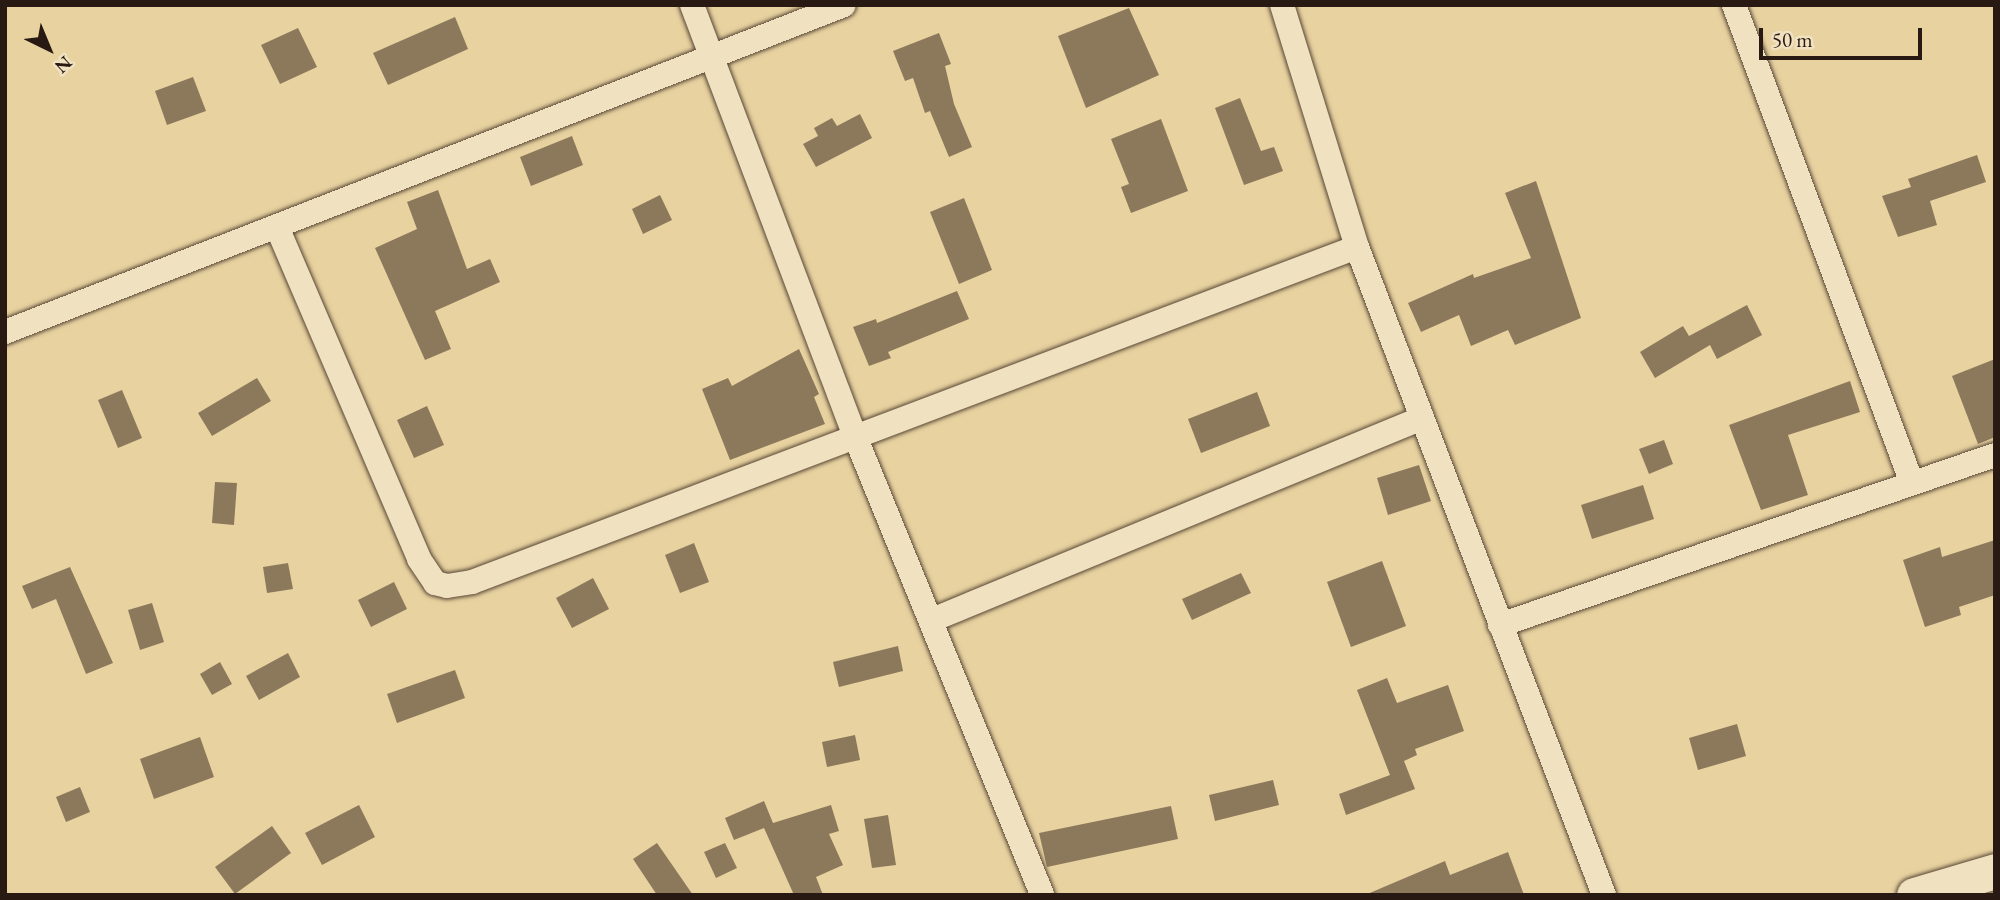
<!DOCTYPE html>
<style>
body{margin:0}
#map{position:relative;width:2000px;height:900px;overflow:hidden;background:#e8d2a0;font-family:"EB Garamond",serif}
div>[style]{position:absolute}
.building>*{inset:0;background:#8c795c}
.roads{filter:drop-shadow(0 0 2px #584736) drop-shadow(0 0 2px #584736)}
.street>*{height:24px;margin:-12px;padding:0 12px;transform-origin:12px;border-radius:12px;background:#f0e2c1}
.secondary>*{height:35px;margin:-17.5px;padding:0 17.5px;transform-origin:17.5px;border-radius:17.5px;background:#f0e2c1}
span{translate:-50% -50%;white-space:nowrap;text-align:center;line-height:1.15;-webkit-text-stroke:6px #f0e2c1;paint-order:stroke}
.frame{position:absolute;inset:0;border:7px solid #281912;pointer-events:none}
.north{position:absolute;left:14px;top:14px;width:70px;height:70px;-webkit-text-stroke:5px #f0e2c1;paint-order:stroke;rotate:137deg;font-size:19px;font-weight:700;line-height:28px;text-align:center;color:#281912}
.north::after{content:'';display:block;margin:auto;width:24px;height:32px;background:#281912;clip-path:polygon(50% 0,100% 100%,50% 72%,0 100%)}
.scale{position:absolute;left:1759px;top:28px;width:163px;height:32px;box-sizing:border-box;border:4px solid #281912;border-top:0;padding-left:9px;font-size:21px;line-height:24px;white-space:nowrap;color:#281912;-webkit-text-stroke:5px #f0e2c1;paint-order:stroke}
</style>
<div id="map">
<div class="building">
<i style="clip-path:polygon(1129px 8px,1159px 75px,1086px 108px,1058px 36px)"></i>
<i style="clip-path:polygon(455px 17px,468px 49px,388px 85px,373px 53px)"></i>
<i style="clip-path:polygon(298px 28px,317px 67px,280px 84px,261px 45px)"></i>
<i style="clip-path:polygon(939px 33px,951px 64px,945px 66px,954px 104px,972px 147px,949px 157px,930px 111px,925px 113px,913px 78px,905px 81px,893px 51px)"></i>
<i style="clip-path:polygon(193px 77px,206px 111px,167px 125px,155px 91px)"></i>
<i style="clip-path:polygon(1240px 98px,1261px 151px,1274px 147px,1283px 171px,1244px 185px,1215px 108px)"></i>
<i style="clip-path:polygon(860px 114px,872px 138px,816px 167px,803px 144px,818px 136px,814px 128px,832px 118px,837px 126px)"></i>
<i style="clip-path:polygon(1161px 119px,1188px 191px,1131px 213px,1121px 187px,1129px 184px,1111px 139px)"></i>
<i style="clip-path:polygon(572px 136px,583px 165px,531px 186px,520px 157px)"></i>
<i style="clip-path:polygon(1977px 155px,1986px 182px,1930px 201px,1937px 225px,1898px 237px,1882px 196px,1911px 187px,1908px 179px)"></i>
<i style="clip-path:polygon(1536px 181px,1581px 318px,1515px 345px,1508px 330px,1471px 346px,1459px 315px,1421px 332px,1408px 303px,1473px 274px,1474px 278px,1531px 258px,1505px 193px)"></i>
<i style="clip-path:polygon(438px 190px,467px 269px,490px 259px,500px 282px,435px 311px,451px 349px,425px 360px,375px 248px,417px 229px,407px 202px)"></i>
<i style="clip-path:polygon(660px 195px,672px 220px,643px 234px,632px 209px)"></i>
<i style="clip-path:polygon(964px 198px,992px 270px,959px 284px,930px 212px)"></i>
<i style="clip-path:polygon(957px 291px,969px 319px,888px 352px,891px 358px,869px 366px,853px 327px,876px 319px,877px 323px)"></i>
<i style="clip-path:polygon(1747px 305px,1762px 335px,1717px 359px,1710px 345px,1655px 378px,1640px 352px,1683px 326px,1689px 336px)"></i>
<i style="clip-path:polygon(799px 349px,819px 394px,814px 397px,825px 424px,730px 460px,702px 389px,728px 378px,732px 386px)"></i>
<i style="clip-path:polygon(1995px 359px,1995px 437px,1978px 444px,1952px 376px)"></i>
<i style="clip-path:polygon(257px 378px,271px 401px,212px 436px,198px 413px)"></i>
<i style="clip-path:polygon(1850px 381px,1860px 412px,1788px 435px,1808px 495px,1761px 510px,1729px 425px)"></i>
<i style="clip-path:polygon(122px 390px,142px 438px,118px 448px,98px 400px)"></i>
<i style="clip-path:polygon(1257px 392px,1270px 426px,1201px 453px,1188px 419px)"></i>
<i style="clip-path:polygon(427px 406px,444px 445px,414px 458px,397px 420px)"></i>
<i style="clip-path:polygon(1664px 440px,1673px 464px,1649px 474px,1639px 449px)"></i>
<i style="clip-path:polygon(1419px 465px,1431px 501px,1388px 515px,1377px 478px)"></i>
<i style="clip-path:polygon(215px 482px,237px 483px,234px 525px,212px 523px)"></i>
<i style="clip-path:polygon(1643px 485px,1654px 519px,1592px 539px,1581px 505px)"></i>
<i style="clip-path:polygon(1995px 540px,1995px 595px,1959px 607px,1961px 615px,1925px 627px,1903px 560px,1940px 547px,1942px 557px)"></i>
<i style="clip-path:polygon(694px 543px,709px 582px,680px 593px,665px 555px)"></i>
<i style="clip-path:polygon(1382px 561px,1406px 626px,1351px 647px,1327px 582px)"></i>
<i style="clip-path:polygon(288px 563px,293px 589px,267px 593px,263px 567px)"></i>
<i style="clip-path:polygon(70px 567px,113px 663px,86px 674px,56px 599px,32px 609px,22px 586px)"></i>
<i style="clip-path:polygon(1241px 573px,1251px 593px,1192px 620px,1182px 599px)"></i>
<i style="clip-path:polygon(593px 578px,609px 609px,572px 628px,556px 598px)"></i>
<i style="clip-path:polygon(394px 582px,407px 609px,371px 627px,358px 600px)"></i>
<i style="clip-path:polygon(152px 603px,164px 642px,140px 650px,128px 610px)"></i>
<i style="clip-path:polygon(898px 646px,903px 671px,839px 687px,833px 662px)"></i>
<i style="clip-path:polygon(288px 653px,300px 677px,259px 700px,246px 676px)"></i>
<i style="clip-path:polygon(220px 662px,232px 684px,212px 695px,200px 674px)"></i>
<i style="clip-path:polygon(455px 670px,465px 698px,397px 723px,387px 694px)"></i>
<i style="clip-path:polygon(1387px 678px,1397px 703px,1448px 685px,1464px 731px,1415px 749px,1417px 755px,1404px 761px,1415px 789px,1346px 815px,1339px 794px,1390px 775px,1357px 690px)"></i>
<i style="clip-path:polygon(1737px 724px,1746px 756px,1698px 770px,1689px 738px)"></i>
<i style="clip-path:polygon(855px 735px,860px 760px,827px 767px,822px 742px)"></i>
<i style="clip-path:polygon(200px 737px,214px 777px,154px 799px,140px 759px)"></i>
<i style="clip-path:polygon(1273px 780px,1279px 805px,1215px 821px,1209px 795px)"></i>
<i style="clip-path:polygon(80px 787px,90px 812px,66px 822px,56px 797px)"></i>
<i style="clip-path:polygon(764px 801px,773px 823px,831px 805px,839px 831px,829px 834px,843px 865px,816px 877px,823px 895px,794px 895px,764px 828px,734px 840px,725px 818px)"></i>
<i style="clip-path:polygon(359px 805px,375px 837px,322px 865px,305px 833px)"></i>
<i style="clip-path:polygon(1171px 806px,1178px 839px,1047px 867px,1039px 833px)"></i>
<i style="clip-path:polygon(888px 815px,896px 865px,872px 868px,864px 819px)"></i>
<i style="clip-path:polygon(272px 826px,291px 853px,235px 894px,215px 867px)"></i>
<i style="clip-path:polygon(657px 843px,693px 895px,657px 895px,633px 859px)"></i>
<i style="clip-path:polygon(725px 843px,737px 868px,716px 878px,704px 852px)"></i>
<i style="clip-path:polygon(1508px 852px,1524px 895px,1365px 895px,1445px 861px,1450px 875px)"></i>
</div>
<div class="roads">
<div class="street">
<i style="left:692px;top:5px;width:461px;rotate:69.3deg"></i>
<i style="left:855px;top:436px;width:496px;rotate:67.8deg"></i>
<i style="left:1282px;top:5px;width:253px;rotate:72.8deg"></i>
<i style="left:1357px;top:247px;width:693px;rotate:69.13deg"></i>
<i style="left:1734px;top:5px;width:510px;rotate:69.58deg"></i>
<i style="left:277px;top:227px;width:361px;rotate:66.8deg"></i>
<i style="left:419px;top:559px;width:29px;rotate:56deg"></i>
<i style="left:435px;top:583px;width:12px;rotate:14deg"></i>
<i style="left:447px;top:586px;width:25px;rotate:-9deg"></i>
<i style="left:472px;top:582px;width:946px;rotate:-20.73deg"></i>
<i style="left:5px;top:332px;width:900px;rotate:-21.29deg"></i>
<i style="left:932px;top:620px;width:530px;rotate:-22.4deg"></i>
<i style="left:1500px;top:625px;width:523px;rotate:-18.95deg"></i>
</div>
<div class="secondary">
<i style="left:1914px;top:895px;width:84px;rotate:-16.5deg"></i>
</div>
</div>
<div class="frame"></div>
<div class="north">N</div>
<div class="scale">50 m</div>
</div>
